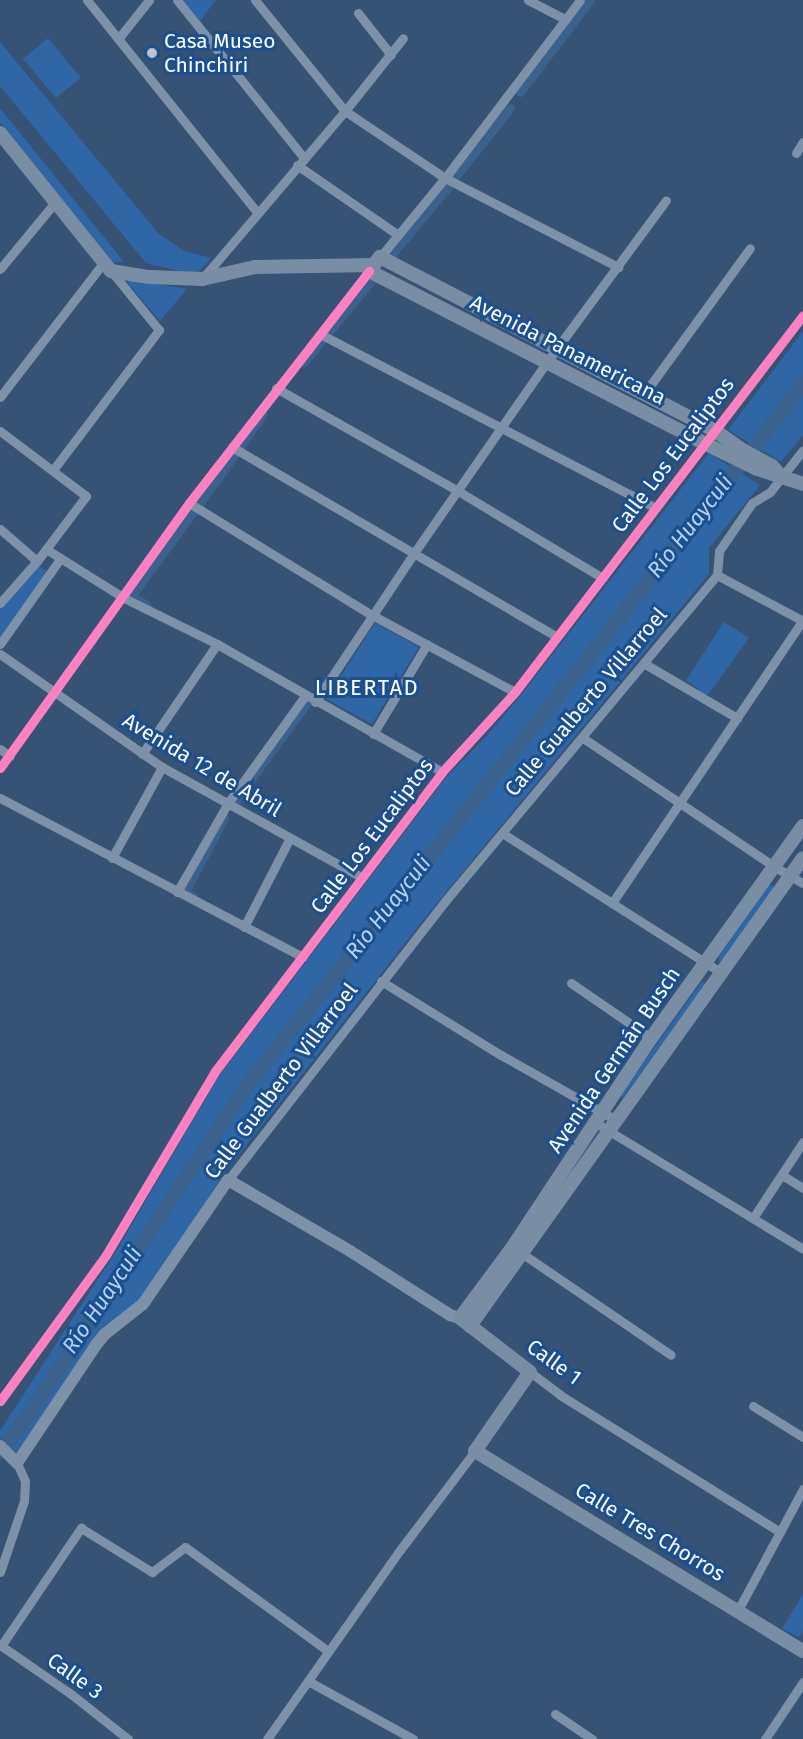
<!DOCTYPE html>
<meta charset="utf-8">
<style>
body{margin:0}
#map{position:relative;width:803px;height:1739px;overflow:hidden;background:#365274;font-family:"Fira Sans",sans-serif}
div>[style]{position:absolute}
.green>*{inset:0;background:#2f66a5}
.canal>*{height:9px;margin:-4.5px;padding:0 4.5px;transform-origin:4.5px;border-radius:4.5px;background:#3b618d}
.river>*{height:15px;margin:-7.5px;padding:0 7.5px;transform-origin:7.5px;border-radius:7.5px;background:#3b618d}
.minor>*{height:9px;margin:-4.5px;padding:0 4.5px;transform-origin:4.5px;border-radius:4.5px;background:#7d92a8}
.tertiary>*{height:12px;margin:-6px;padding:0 6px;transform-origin:6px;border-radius:6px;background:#7d92a8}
.secondary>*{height:14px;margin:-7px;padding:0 7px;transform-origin:7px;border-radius:7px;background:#798da4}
.cycleway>*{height:9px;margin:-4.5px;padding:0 4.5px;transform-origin:4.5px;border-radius:4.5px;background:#ff80c0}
.dots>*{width:16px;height:16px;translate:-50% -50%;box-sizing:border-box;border:3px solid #1b4f8f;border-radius:50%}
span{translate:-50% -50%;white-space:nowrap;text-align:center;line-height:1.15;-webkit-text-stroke:6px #1b4f8f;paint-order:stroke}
.poi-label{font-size:21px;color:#fff}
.left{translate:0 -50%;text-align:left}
.street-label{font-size:21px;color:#fff}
.water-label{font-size:22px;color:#b5d3f5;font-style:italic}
.neighbourhood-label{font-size:22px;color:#fff;letter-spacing:1.5px}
</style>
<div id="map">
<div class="green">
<i style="clip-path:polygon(183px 0,216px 0,200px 21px)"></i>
<i style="clip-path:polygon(48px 38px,81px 78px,56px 98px,23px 59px)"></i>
<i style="clip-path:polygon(0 42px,159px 234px,184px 251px,211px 258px,196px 275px,146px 263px,0 86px)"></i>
<i style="clip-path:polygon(0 108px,124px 262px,113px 262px,0 122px)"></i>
<i style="clip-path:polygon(131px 280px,150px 283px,187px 289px,160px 321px,127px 282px)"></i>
<i style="clip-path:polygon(803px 331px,803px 435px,781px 462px,728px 430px)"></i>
<i style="clip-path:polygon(709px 453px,760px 485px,709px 548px,709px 574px,424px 919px,220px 1179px,139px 1307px,105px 1325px,16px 1453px,0 1437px,0 1431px,118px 1248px,219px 1076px,447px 776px,484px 739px,520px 696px)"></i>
<i style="clip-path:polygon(38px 565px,47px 572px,0 637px,0 608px)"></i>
<i style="clip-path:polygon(724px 622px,749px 638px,707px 696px,686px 680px)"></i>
<i style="clip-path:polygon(375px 623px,419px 647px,372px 724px,326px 699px)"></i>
<i style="clip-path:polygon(769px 885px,773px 885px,774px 889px,723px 961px,719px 961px,719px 956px)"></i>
<i style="clip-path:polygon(702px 981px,706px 983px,622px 1099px,621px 1094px)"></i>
<i style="clip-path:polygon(803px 1594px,803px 1631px,799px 1637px,782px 1629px)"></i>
</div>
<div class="canal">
<i style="left:520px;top:92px;width:116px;rotate:-52.7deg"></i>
<i style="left:456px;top:176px;width:87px;rotate:-51.5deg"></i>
<i style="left:392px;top:254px;width:87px;rotate:-50.1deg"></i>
<i style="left:328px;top:333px;width:67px;rotate:-50.4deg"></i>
<i style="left:304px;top:362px;width:28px;rotate:-51deg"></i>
<i style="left:240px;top:447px;width:40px;rotate:-55.1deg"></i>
<i style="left:199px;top:504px;width:62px;rotate:-54.2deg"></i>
<i style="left:147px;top:605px;width:18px;rotate:-151deg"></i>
<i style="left:131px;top:596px;width:106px;rotate:-53.5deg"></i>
<i style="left:234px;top:803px;width:125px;rotate:-54.1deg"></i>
<i style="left:194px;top:897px;width:10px;rotate:-151deg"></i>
<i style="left:185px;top:892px;width:84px;rotate:-62.2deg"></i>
</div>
<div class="river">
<i style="left:0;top:1451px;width:53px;rotate:-52.7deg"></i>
<i style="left:32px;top:1409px;width:391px;rotate:-56.5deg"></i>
<i style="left:248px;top:1083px;width:542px;rotate:-51.44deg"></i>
<i style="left:586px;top:659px;width:351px;rotate:-51.8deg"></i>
</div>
<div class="minor">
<i style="left:87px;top:0;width:272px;rotate:51.3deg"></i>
<i style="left:177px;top:0;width:203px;rotate:51.2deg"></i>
<i style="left:255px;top:0;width:143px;rotate:51deg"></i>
<i style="left:345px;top:111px;width:120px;rotate:33.8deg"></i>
<i style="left:445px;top:178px;width:195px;rotate:27.2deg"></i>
<i style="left:528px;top:0;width:42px;rotate:27.2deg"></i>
<i style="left:358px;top:13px;width:53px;rotate:51.8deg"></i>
<i style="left:118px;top:39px;width:50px;rotate:-51.5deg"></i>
<i style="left:796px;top:153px;width:13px;rotate:-58deg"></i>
<i style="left:297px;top:165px;width:123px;rotate:34.7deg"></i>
<i style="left:380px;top:257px;width:102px;rotate:-50.6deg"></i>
<i style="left:445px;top:178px;width:223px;rotate:-52.8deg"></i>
<i style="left:0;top:269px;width:88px;rotate:-50.5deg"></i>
<i style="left:202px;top:279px;width:221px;rotate:-49.6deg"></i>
<i style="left:345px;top:111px;width:93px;rotate:-51.5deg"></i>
<i style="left:322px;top:335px;width:374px;rotate:27.4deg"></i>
<i style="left:276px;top:388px;width:209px;rotate:29.5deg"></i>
<i style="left:458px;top:491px;width:169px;rotate:31deg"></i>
<i style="left:644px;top:394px;width:180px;rotate:-54deg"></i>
<i style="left:0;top:397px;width:170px;rotate:-52.4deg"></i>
<i style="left:0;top:431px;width:108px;rotate:37.1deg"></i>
<i style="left:86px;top:496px;width:81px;rotate:127deg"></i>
<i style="left:37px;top:561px;width:56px;rotate:131.4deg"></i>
<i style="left:232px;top:447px;width:376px;rotate:30.3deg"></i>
<i style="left:53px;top:470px;width:176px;rotate:-52.9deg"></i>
<i style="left:159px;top:330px;width:76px;rotate:-129.1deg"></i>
<i style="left:189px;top:503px;width:215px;rotate:31.5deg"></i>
<i style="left:372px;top:615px;width:162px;rotate:28.3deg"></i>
<i style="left:0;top:529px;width:49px;rotate:40.9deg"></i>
<i style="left:46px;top:549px;width:92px;rotate:32.1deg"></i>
<i style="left:124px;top:598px;width:104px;rotate:26.3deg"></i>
<i style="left:217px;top:644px;width:259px;rotate:29.6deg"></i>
<i style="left:717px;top:575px;width:98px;rotate:28.1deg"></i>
<i style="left:0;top:644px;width:104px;rotate:-54.8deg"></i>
<i style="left:0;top:654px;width:198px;rotate:34.9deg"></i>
<i style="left:162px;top:767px;width:227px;rotate:28.9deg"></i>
<i style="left:645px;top:664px;width:107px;rotate:30.4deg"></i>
<i style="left:315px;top:702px;width:179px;rotate:-56.4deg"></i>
<i style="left:414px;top:553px;width:231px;rotate:-55.2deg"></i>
<i style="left:546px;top:363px;width:202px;rotate:-53.6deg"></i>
<i style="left:373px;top:734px;width:105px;rotate:-59deg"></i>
<i style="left:583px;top:738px;width:231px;rotate:33.9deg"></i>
<i style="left:775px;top:867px;width:32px;rotate:30deg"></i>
<i style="left:0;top:749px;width:12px;rotate:35deg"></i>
<i style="left:142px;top:754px;width:133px;rotate:-55.7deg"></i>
<i style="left:0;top:768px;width:325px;rotate:-54.5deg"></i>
<i style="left:189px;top:503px;width:294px;rotate:-52.2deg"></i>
<i style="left:0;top:798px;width:342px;rotate:27.7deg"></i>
<i style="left:502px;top:833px;width:261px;rotate:32.5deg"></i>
<i style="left:112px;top:858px;width:104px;rotate:-61.2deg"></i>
<i style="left:177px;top:892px;width:103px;rotate:-60.2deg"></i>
<i style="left:228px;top:803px;width:132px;rotate:-54.3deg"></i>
<i style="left:612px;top:903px;width:341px;rotate:-56deg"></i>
<i style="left:244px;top:927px;width:100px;rotate:-62.7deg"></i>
<i style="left:381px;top:981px;width:141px;rotate:31.7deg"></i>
<i style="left:501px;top:1055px;width:132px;rotate:29.5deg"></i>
<i style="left:571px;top:983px;width:97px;rotate:34.5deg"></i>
<i style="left:596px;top:1123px;width:242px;rotate:31.3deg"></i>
<i style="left:782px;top:1175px;width:25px;rotate:32deg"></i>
<i style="left:228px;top:1180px;width:355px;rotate:-52.1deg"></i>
<i style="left:446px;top:900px;width:423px;rotate:-50.2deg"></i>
<i style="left:717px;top:575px;width:24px;rotate:-85deg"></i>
<i style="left:719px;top:551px;width:58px;rotate:-55.5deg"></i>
<i style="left:752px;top:503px;width:21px;rotate:-31deg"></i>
<i style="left:770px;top:492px;width:53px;rotate:-51.8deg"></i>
<i style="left:753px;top:1218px;width:91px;rotate:-56.7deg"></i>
<i style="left:517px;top:1250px;width:186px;rotate:34.3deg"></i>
<i style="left:530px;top:1372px;width:38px;rotate:37deg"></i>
<i style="left:560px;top:1395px;width:259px;rotate:31.9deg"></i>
<i style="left:780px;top:1532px;width:89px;rotate:118.3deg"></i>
<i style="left:0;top:1401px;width:180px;rotate:-54deg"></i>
<i style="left:106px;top:1255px;width:215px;rotate:-59.3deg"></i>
<i style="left:216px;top:1070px;width:374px;rotate:-52.8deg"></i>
<i style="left:442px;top:772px;width:108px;rotate:-47.6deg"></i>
<i style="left:515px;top:692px;width:474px;rotate:-52.6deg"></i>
<i style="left:753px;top:1406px;width:59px;rotate:31.8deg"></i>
<i style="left:780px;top:1532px;width:49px;rotate:-61.9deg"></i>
<i style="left:0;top:1572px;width:75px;rotate:-71.3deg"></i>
<i style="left:24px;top:1501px;width:20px;rotate:-87deg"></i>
<i style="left:25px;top:1481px;width:20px;rotate:-114deg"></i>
<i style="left:0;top:1645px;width:86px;rotate:34.6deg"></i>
<i style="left:71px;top:1694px;width:73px;rotate:38.3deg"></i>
<i style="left:1px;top:1646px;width:143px;rotate:-55.9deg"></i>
<i style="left:81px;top:1528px;width:84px;rotate:31.8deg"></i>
<i style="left:152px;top:1572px;width:41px;rotate:-37.1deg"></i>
<i style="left:185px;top:1547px;width:177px;rotate:36deg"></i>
<i style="left:308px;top:1681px;width:120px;rotate:28.9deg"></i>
<i style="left:555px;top:1714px;width:45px;rotate:34deg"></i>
<i style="left:267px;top:1739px;width:231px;rotate:-54.9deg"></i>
<i style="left:400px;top:1550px;width:124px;rotate:-52.9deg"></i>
<i style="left:765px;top:1739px;width:69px;rotate:-56.3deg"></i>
</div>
<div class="tertiary">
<i style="left:0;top:1446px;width:24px;rotate:45deg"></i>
<i style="left:17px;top:1463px;width:142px;rotate:-56.2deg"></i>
<i style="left:96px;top:1345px;width:14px;rotate:-51deg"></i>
<i style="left:105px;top:1334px;width:48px;rotate:-38.3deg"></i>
<i style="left:143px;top:1304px;width:150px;rotate:-55.6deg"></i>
<i style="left:228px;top:1180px;width:141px;rotate:30.2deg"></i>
<i style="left:350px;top:1251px;width:119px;rotate:32.6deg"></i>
<i style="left:450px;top:1315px;width:10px;rotate:17deg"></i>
</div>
<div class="secondary">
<i style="left:0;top:133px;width:177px;rotate:51.2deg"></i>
<i style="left:111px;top:271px;width:39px;rotate:9deg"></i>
<i style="left:150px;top:277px;width:52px;rotate:2.2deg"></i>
<i style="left:202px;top:279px;width:54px;rotate:-12.8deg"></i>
<i style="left:255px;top:267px;width:119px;rotate:-1deg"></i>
<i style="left:380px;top:257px;width:376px;rotate:27.4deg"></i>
<i style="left:714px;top:430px;width:37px;rotate:35deg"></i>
<i style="left:744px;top:451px;width:32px;rotate:28deg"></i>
<i style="left:772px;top:466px;width:15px;rotate:48deg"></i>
<i style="left:782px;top:477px;width:26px;rotate:-162deg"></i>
<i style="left:757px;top:469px;width:59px;rotate:-153.9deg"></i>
<i style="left:704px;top:443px;width:377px;rotate:-152.8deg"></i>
<i style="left:369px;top:271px;width:18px;rotate:-52deg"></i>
<i style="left:782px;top:477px;width:22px;rotate:18deg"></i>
<i style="left:803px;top:826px;width:261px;rotate:125.6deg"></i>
<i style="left:651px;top:1038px;width:252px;rotate:123.5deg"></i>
<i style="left:512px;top:1248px;width:87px;rotate:126.6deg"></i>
<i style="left:460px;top:1318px;width:88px;rotate:37.6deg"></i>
<i style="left:530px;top:1372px;width:96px;rotate:124.8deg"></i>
<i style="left:475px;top:1451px;width:384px;rotate:31.4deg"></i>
<i style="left:470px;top:1326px;width:574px;rotate:-54.57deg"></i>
</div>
<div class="cycleway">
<i style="left:0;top:768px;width:325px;rotate:-54.5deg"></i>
<i style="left:189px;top:503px;width:294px;rotate:-52.2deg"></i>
<i style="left:0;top:1401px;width:180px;rotate:-54deg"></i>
<i style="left:106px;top:1255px;width:215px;rotate:-59.3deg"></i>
<i style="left:216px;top:1070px;width:374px;rotate:-52.8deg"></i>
<i style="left:442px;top:772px;width:108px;rotate:-47.6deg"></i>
<i style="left:515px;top:692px;width:474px;rotate:-52.6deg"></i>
</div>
<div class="dots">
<i style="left:152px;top:53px;background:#b9c2ce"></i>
</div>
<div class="poi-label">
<span class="left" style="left:164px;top:53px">Casa Museo<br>Chinchiri</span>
</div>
<div class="street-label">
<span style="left:568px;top:350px;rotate:27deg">Avenida Panamericana</span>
<span style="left:673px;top:455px;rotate:-53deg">Calle Los Eucaliptos</span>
<span style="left:586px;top:702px;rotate:-50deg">Calle Gualberto Villarroel</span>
<span style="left:202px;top:765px;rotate:31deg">Avenida 12 de Abril</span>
<span style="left:372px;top:836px;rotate:-53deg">Calle Los Eucaliptos</span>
<span style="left:614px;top:1060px;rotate:-56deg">Avenida Germán Busch</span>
<span style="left:281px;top:1081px;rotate:-53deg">Calle Gualberto Villarroel</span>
<span style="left:554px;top:1362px;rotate:36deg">Calle 1</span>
<span style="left:650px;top:1532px;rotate:31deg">Calle Tres Chorros</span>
<span style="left:75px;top:1676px;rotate:36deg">Calle 3</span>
</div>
<div class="water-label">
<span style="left:690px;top:526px;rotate:-52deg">Río Huayculi</span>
<span style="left:388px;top:907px;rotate:-52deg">Río Huayculi</span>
<span style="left:102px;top:1300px;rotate:-56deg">Río Huayculi</span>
</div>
<div class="neighbourhood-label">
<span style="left:367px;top:688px">LIBERTAD</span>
</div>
</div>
